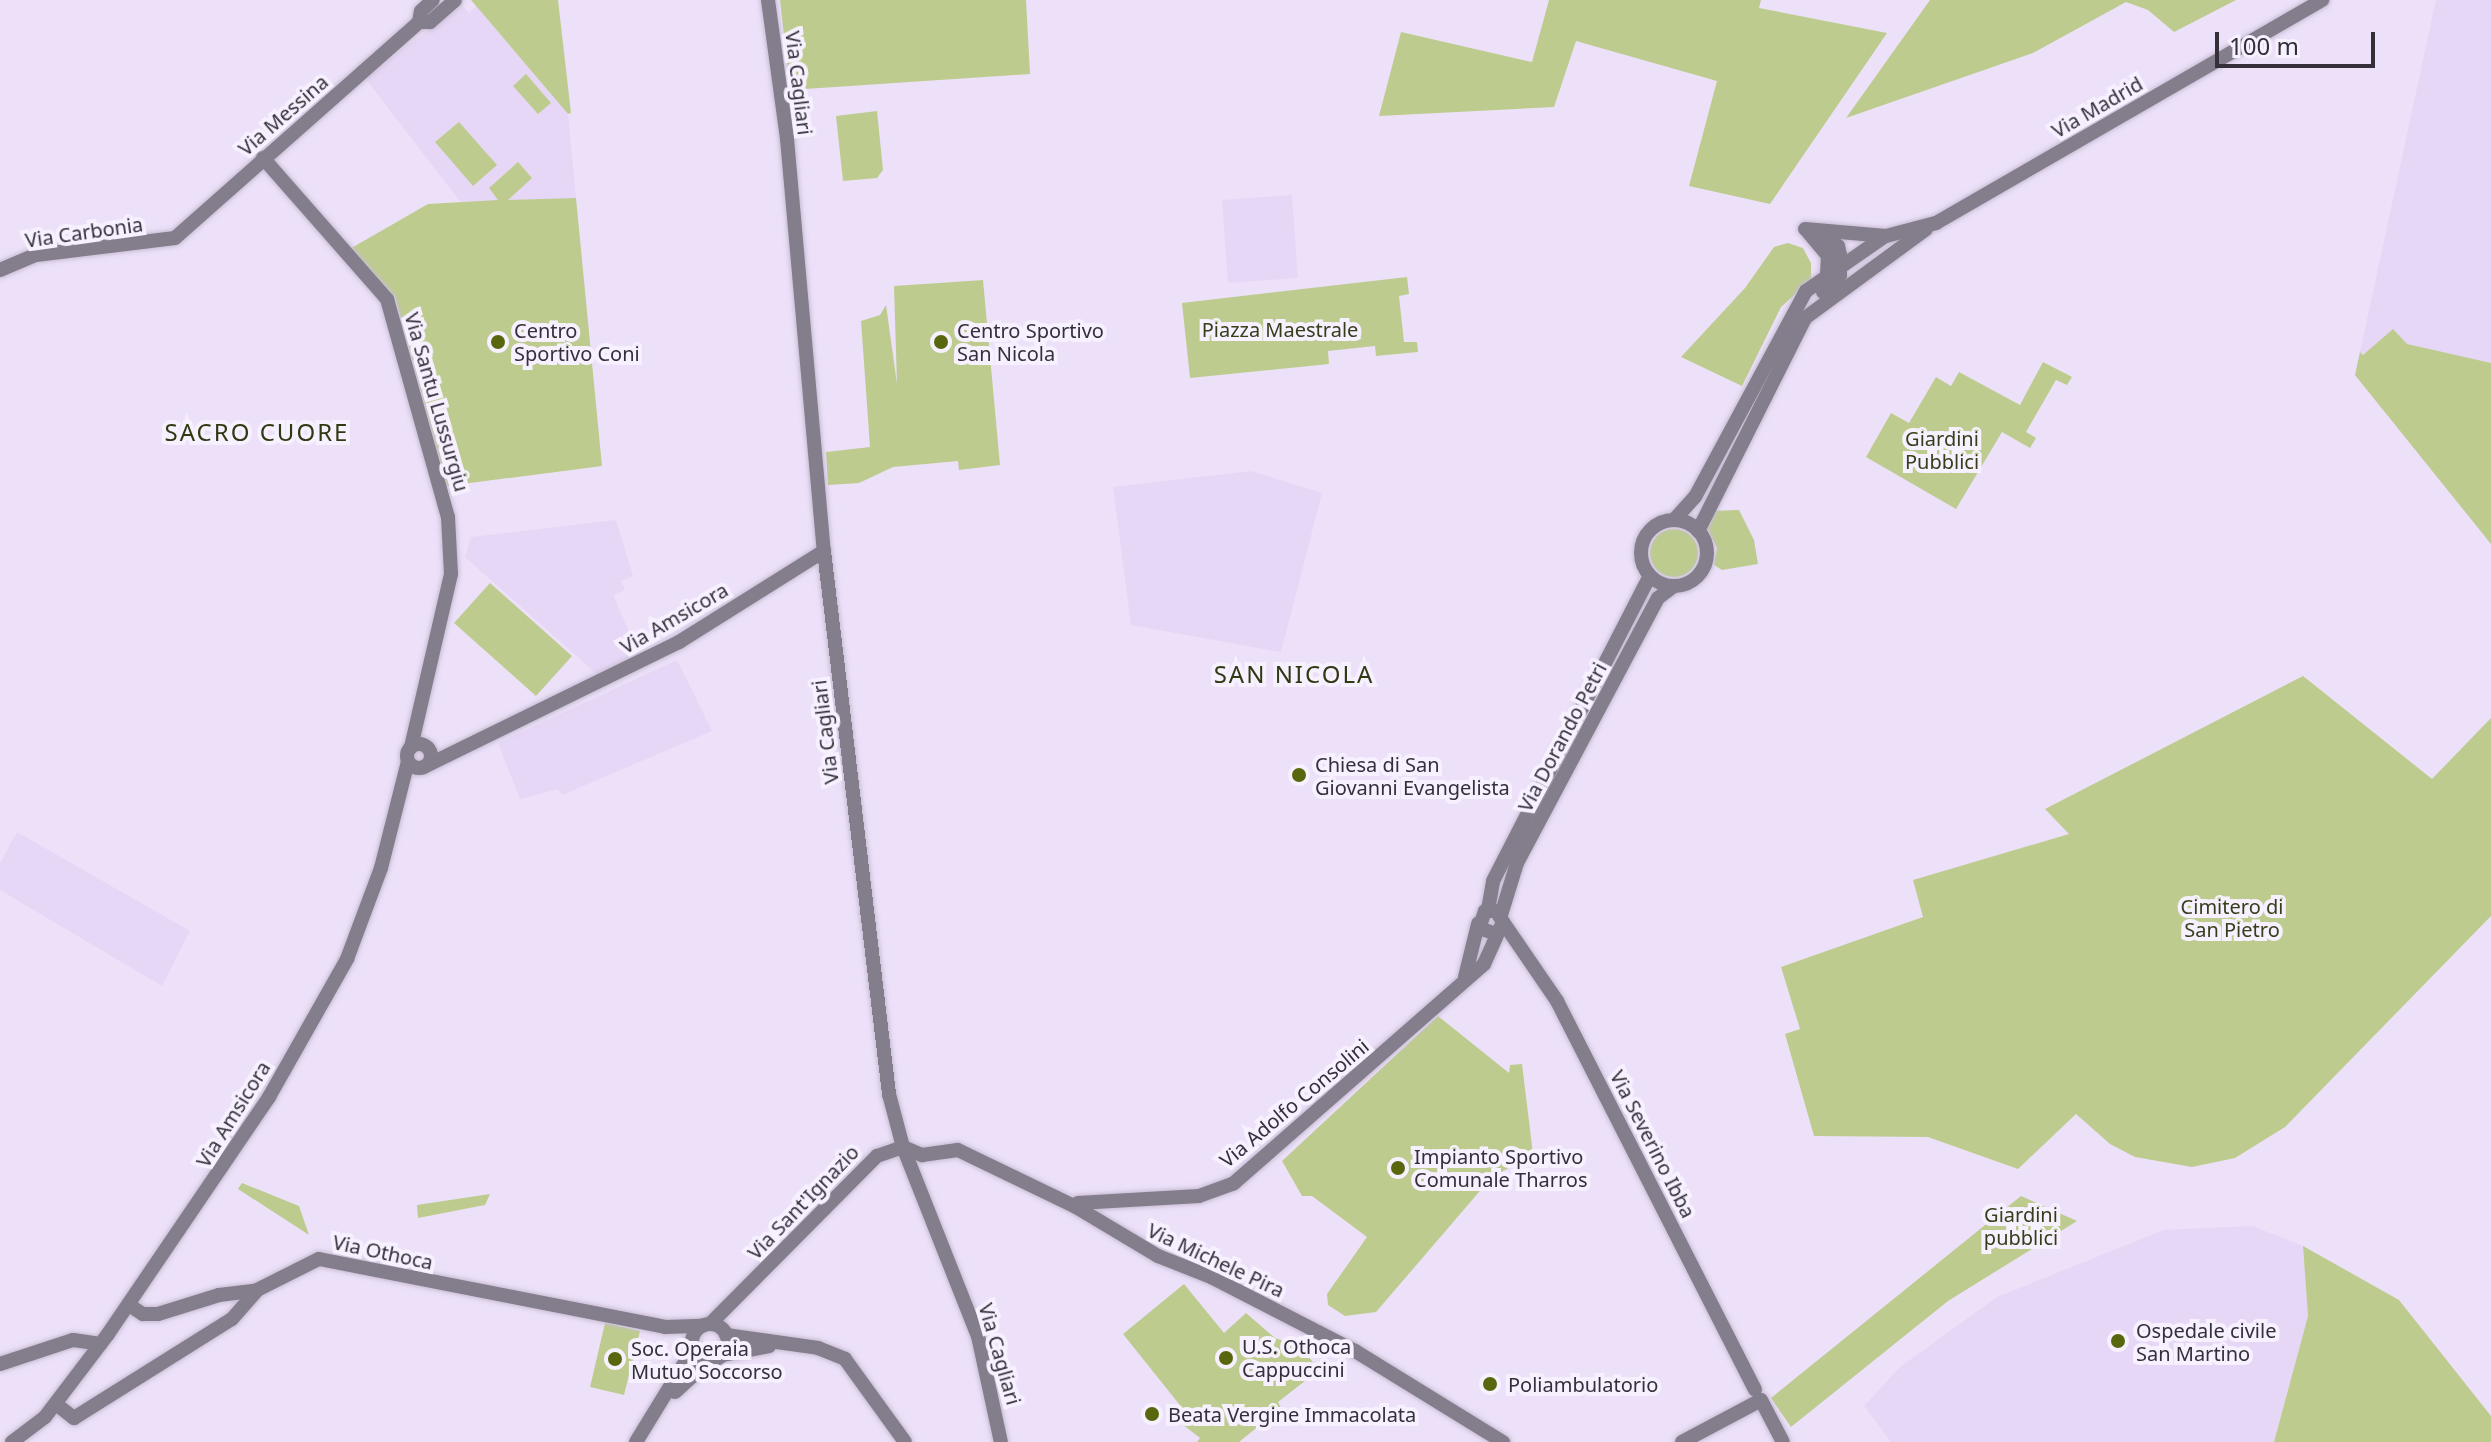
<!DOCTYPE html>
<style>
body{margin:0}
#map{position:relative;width:2491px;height:1442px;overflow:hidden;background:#ece1f9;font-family:"Noto Sans",sans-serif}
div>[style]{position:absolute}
.built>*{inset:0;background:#e6d7f6}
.green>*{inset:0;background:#bdcc8e}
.round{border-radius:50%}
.roads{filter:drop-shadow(0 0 2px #c7bdd3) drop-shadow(0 0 2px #c7bdd3)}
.secondary>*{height:14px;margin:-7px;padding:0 7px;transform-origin:7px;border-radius:7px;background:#847d8c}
.secondary>.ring{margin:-7px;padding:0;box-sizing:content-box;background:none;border:14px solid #847d8c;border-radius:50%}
.dots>*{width:22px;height:22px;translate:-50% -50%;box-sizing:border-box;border:4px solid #f7f0ff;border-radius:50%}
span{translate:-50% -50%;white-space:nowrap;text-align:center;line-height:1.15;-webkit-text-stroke:8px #f7f0ff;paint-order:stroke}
.street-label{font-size:20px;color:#342f39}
.park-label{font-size:20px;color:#373e19}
.poi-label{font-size:20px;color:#342f39}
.left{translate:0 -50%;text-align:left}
.quarter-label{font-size:24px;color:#313912;letter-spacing:2px}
.scale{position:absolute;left:2215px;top:32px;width:160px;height:36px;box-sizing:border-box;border:4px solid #342f39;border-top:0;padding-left:10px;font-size:24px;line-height:28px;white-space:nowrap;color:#342f39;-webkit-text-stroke:6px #f7f0ff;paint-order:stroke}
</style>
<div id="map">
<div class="built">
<i style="clip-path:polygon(2436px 0,2491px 0,2491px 544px,2355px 375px)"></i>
<i style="clip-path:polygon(462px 5px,469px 13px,476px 6px,568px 114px,576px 198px,462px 204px,365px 78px)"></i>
<i style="clip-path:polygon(1292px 195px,1298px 278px,1228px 283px,1222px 200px)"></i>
<i style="clip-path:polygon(1251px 471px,1322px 493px,1281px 652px,1131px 625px,1113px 487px)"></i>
<i style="clip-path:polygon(616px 520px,633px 576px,621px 581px,625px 590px,613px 595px,640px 656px,599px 676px,465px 557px,471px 537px)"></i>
<i style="clip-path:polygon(677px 660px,712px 731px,562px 795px,558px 789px,520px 799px,498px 743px)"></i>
<i style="clip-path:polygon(17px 832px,190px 931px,162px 986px,0 890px,0 863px)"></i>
<i style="clip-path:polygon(2252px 1226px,2303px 1246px,2308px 1316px,2274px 1442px,1891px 1442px,1864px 1406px,1900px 1367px,1997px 1297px,2164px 1230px)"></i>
</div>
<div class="green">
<i style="clip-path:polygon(471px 0,558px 0,571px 113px,568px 114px)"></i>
<i style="clip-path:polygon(780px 0,1026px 0,1030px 74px,790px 90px)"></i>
<i style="clip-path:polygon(1549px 0,1761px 0,1759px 8px,1887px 33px,1770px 204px,1689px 186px,1717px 81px,1576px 41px,1554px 107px,1379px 116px,1401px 32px,1532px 62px)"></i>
<i style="clip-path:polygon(1930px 0,2236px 0,2174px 32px,2148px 10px,2126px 2px,2033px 53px,1846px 118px)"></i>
<i style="clip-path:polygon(526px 74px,551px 103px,538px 114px,513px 86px)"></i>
<i style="clip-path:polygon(877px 111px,883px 170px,877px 178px,843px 181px,836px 116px)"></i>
<i style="clip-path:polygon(459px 122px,497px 165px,473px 186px,435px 142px)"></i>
<i style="clip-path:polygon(518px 162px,532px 178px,508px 200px,576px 198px,602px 466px,447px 486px,395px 297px,348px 250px,428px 204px,498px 200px,489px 188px)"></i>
<i style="clip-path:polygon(1788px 243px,1803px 248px,1811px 263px,1811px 280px,1781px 307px,1742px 386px,1681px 357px,1745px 288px,1774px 247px)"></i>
<i style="clip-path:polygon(1407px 277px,1409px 294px,1399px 296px,1404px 342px,1417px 342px,1418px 352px,1376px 356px,1375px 346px,1328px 351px,1329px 364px,1190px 378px,1182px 303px)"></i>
<i style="clip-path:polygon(983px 280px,1000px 465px,959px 470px,958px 461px,893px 467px,859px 483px,828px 485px,826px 452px,870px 447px,861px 321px,880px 315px,886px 305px,897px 384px,894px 286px)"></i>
<i style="clip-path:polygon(2393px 329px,2407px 344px,2491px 363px,2491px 544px,2355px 375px,2360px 352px,2363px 355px)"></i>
<i style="clip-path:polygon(2043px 362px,2072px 377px,2067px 385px,2056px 380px,2026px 432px,2036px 438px,2030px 448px,2002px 432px,1956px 509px,1866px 457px,1891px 413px,1909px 423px,1936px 377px,1951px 386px,1959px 372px,2020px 405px)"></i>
<i style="clip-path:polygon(1739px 510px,1754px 540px,1758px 564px,1722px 570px,1714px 565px,1717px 548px,1705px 524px,1711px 511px)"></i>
<i class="round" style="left:1650px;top:529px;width:48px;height:48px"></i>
<i style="clip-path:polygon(490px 583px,572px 656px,536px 696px,454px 623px)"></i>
<i style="clip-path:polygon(2303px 676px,2432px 779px,2491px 718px,2491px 916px,2285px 1127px,2235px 1158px,2192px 1167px,2135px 1157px,2110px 1144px,2076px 1114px,2018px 1169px,1928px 1137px,1814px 1136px,1785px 1034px,1800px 1029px,1781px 967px,1923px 917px,1913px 880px,2069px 834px,2045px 809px)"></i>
<i style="clip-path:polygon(1438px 1016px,1509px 1073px,1510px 1065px,1522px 1064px,1533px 1154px,1491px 1178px,1376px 1312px,1345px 1316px,1328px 1305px,1327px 1294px,1367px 1237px,1312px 1196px,1302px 1196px,1282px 1161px)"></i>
<i style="clip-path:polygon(242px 1183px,299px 1206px,309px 1235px,238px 1189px)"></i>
<i style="clip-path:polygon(490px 1194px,485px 1205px,418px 1218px,417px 1205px)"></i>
<i style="clip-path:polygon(2021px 1196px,2077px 1221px,1948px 1301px,1791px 1427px,1771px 1398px)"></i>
<i style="clip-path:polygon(2303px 1246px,2399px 1300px,2491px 1416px,2491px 1442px,2274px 1442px,2308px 1316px)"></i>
<i style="clip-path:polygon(1184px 1284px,1224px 1333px,1246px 1313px,1275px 1338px,1301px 1347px,1319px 1370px,1278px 1402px,1281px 1408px,1239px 1442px,1197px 1442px,1200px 1438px,1182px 1424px,1183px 1409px,1123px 1334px)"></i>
<i style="clip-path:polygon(605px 1323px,640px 1331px,624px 1395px,590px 1387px)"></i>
</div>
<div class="roads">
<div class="secondary">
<i style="left:768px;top:0;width:140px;rotate:82.2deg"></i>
<i style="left:787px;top:139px;width:414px;rotate:84.9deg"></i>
<i style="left:824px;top:551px;width:547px;rotate:83.17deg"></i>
<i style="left:889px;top:1094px;width:55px;rotate:75.2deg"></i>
<i style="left:903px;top:1147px;width:203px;rotate:68.4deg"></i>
<i style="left:978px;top:1336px;width:108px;rotate:77.8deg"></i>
<i style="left:419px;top:22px;width:11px;rotate:-80deg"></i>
<i style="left:421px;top:11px;width:16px;rotate:-43deg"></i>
<i style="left:263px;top:158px;width:188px;rotate:48.7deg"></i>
<i style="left:387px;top:299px;width:226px;rotate:74.4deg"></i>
<i style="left:448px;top:517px;width:57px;rotate:87deg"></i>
<i style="left:451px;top:574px;width:178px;rotate:103deg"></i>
<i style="left:1805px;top:229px;width:81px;rotate:4.9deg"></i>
<i style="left:1886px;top:236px;width:52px;rotate:-14.6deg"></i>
<i style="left:1936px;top:223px;width:446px;rotate:-30deg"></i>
<i style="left:1808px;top:232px;width:31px;rotate:50deg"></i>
<i style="left:1828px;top:256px;width:17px;rotate:93deg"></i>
<i style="left:1820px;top:234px;width:22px;rotate:34deg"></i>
<i style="left:1838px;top:246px;width:9px;rotate:77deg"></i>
<i style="left:1840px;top:255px;width:20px;rotate:90deg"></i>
<i style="left:1840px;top:275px;width:24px;rotate:135deg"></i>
<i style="left:0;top:270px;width:39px;rotate:-23deg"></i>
<i style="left:36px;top:255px;width:140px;rotate:-7deg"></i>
<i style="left:175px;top:238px;width:326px;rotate:-41.5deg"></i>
<i style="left:419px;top:22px;width:11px"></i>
<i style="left:430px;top:22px;width:33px;rotate:-41deg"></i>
<i style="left:1674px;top:520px;width:31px;rotate:-48deg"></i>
<i style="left:1695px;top:497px;width:234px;rotate:-61.7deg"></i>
<i style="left:1806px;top:291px;width:96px;rotate:-34.8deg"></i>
<i class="ring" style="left:1641px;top:520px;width:52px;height:52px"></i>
<i style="left:1698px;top:531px;width:238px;rotate:-63.3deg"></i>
<i style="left:1805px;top:318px;width:150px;rotate:-36.3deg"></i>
<i class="ring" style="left:407px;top:744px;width:10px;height:10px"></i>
<i style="left:428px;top:765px;width:280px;rotate:-26.1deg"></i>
<i style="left:679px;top:642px;width:171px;rotate:-32.1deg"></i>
<i style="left:1488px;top:910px;width:29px;rotate:-80deg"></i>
<i style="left:1493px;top:881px;width:343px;rotate:-62.8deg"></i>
<i style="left:1501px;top:915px;width:54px;rotate:-72.9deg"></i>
<i style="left:1517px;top:863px;width:300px;rotate:-62deg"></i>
<i style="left:1658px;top:598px;width:20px;rotate:-37deg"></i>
<i style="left:1503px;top:922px;width:96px;rotate:55.6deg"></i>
<i style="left:1557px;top:1001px;width:436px;rotate:63deg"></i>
<i style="left:1465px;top:977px;width:55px;rotate:-76.2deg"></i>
<i style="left:1076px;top:1207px;width:4px;rotate:-63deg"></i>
<i style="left:1078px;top:1203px;width:121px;rotate:-3.3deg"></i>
<i style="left:1199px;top:1196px;width:37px;rotate:-20deg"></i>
<i style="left:1234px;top:1183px;width:332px;rotate:-41.2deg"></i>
<i style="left:1484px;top:964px;width:46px;rotate:-65.7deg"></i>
<i style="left:1503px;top:922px;width:13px;rotate:-122deg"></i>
<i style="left:1496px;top:911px;width:11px;rotate:180deg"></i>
<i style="left:1485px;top:911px;width:18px;rotate:109deg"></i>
<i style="left:1479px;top:928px;width:18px;rotate:19deg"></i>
<i style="left:129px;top:1305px;width:17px;rotate:33deg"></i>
<i style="left:143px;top:1314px;width:15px"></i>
<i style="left:158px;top:1314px;width:64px;rotate:-17.3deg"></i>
<i style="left:219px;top:1295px;width:38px;rotate:-7deg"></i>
<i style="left:710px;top:1324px;width:237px;rotate:-45.2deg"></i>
<i style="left:877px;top:1156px;width:28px;rotate:-19deg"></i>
<i style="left:903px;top:1147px;width:21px;rotate:23deg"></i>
<i style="left:922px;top:1155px;width:36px;rotate:-8deg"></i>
<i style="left:958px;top:1150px;width:131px;rotate:25.8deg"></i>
<i style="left:1076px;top:1207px;width:96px;rotate:30.9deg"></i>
<i style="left:1158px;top:1256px;width:57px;rotate:21.6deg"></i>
<i style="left:1211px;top:1277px;width:162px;rotate:27.2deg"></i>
<i style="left:1355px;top:1351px;width:174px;rotate:31.6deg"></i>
<i class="ring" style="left:692px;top:1324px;width:22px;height:22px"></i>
<i style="left:726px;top:1335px;width:93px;rotate:8deg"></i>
<i style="left:818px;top:1348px;width:29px;rotate:22deg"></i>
<i style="left:845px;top:1359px;width:102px;rotate:54.1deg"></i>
<i style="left:722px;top:1355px;width:48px;rotate:-10.8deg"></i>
<i style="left:0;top:1364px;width:77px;rotate:-18.2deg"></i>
<i style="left:73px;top:1340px;width:28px;rotate:8deg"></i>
<i style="left:675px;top:1392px;width:47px;rotate:-42.4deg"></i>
<i style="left:56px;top:1404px;width:23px;rotate:38deg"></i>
<i style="left:74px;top:1418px;width:186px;rotate:-32.1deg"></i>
<i style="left:232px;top:1319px;width:38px;rotate:-49deg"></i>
<i style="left:257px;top:1290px;width:69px;rotate:-26.6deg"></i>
<i style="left:319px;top:1259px;width:353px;rotate:11.1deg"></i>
<i style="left:665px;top:1327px;width:38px;rotate:-2deg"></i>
<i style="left:12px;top:1442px;width:41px;rotate:-37.1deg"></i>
<i style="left:45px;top:1417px;width:104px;rotate:-52.8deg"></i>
<i style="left:108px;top:1334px;width:287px;rotate:-55.8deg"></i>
<i style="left:269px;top:1097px;width:159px;rotate:-60.5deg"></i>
<i style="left:347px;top:959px;width:97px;rotate:-69.5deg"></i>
<i style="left:381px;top:868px;width:110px;rotate:-75.8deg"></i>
<i style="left:636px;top:1442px;width:109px;rotate:-58.5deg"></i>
<i style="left:1682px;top:1442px;width:89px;rotate:-28deg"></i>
<i style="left:1761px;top:1400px;width:47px;rotate:62.4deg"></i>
</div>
</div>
<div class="dots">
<i style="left:498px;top:342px;background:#58670d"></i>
<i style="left:941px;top:342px;background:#58670d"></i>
<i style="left:1299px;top:775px;background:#58670d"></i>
<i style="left:1398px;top:1168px;background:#58670d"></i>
<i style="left:2118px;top:1341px;background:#58670d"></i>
<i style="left:1226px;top:1358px;background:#58670d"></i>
<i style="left:615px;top:1359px;background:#58670d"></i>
<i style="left:1490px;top:1384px;background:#58670d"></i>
<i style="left:1152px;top:1414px;background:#58670d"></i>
</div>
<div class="street-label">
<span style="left:799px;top:83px;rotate:83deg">Via Cagliari</span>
<span style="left:2097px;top:107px;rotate:-30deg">Via Madrid</span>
<span style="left:283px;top:115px;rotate:-41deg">Via Messina</span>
<span style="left:84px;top:232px;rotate:-8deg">Via Carbonia</span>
<span style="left:437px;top:402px;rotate:74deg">Via Santu Lussurgiu</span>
<span style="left:674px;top:618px;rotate:-30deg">Via Amsicora</span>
<span style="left:825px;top:732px;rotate:-97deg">Via Cagliari</span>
<span style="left:1562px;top:737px;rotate:-62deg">Via Dorando Petri</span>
<span style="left:1294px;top:1103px;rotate:-40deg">Via Adolfo Consolini</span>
<span style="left:233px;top:1114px;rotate:-58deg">Via Amsicora</span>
<span style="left:1653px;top:1144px;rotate:63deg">Via Severino Ibba</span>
<span style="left:803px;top:1202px;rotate:-46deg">Via Sant'Ignazio</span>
<span style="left:383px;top:1252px;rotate:12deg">Via Othoca</span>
<span style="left:1216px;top:1260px;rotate:25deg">Via Michele Pira</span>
<span style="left:1000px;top:1354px;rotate:74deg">Via Cagliari</span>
</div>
<div class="park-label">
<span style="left:1280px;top:329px">Piazza Maestrale</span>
<span style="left:1942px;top:450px">Giardini<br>Pubblici</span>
<span style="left:2232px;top:918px">Cimitero di<br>San Pietro</span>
<span style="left:2021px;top:1226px">Giardini<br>pubblici</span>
</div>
<div class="poi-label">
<span class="left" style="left:514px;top:342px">Centro<br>Sportivo Coni</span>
<span class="left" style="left:957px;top:342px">Centro Sportivo<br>San Nicola</span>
<span class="left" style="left:1315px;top:776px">Chiesa di San<br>Giovanni Evangelista</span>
<span class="left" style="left:1414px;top:1168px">Impianto Sportivo<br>Comunale Tharros</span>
<span class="left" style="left:2136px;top:1342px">Ospedale civile<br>San Martino</span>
<span class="left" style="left:1242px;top:1358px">U.S. Othoca<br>Cappuccini</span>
<span class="left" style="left:631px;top:1360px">Soc. Operaia<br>Mutuo Soccorso</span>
<span class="left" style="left:1508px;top:1384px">Poliambulatorio</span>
<span class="left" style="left:1168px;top:1414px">Beata Vergine Immacolata</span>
</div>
<div class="quarter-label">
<span style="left:257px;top:432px">SACRO CUORE</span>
<span style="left:1294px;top:674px">SAN NICOLA</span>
</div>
<div class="scale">100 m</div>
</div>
